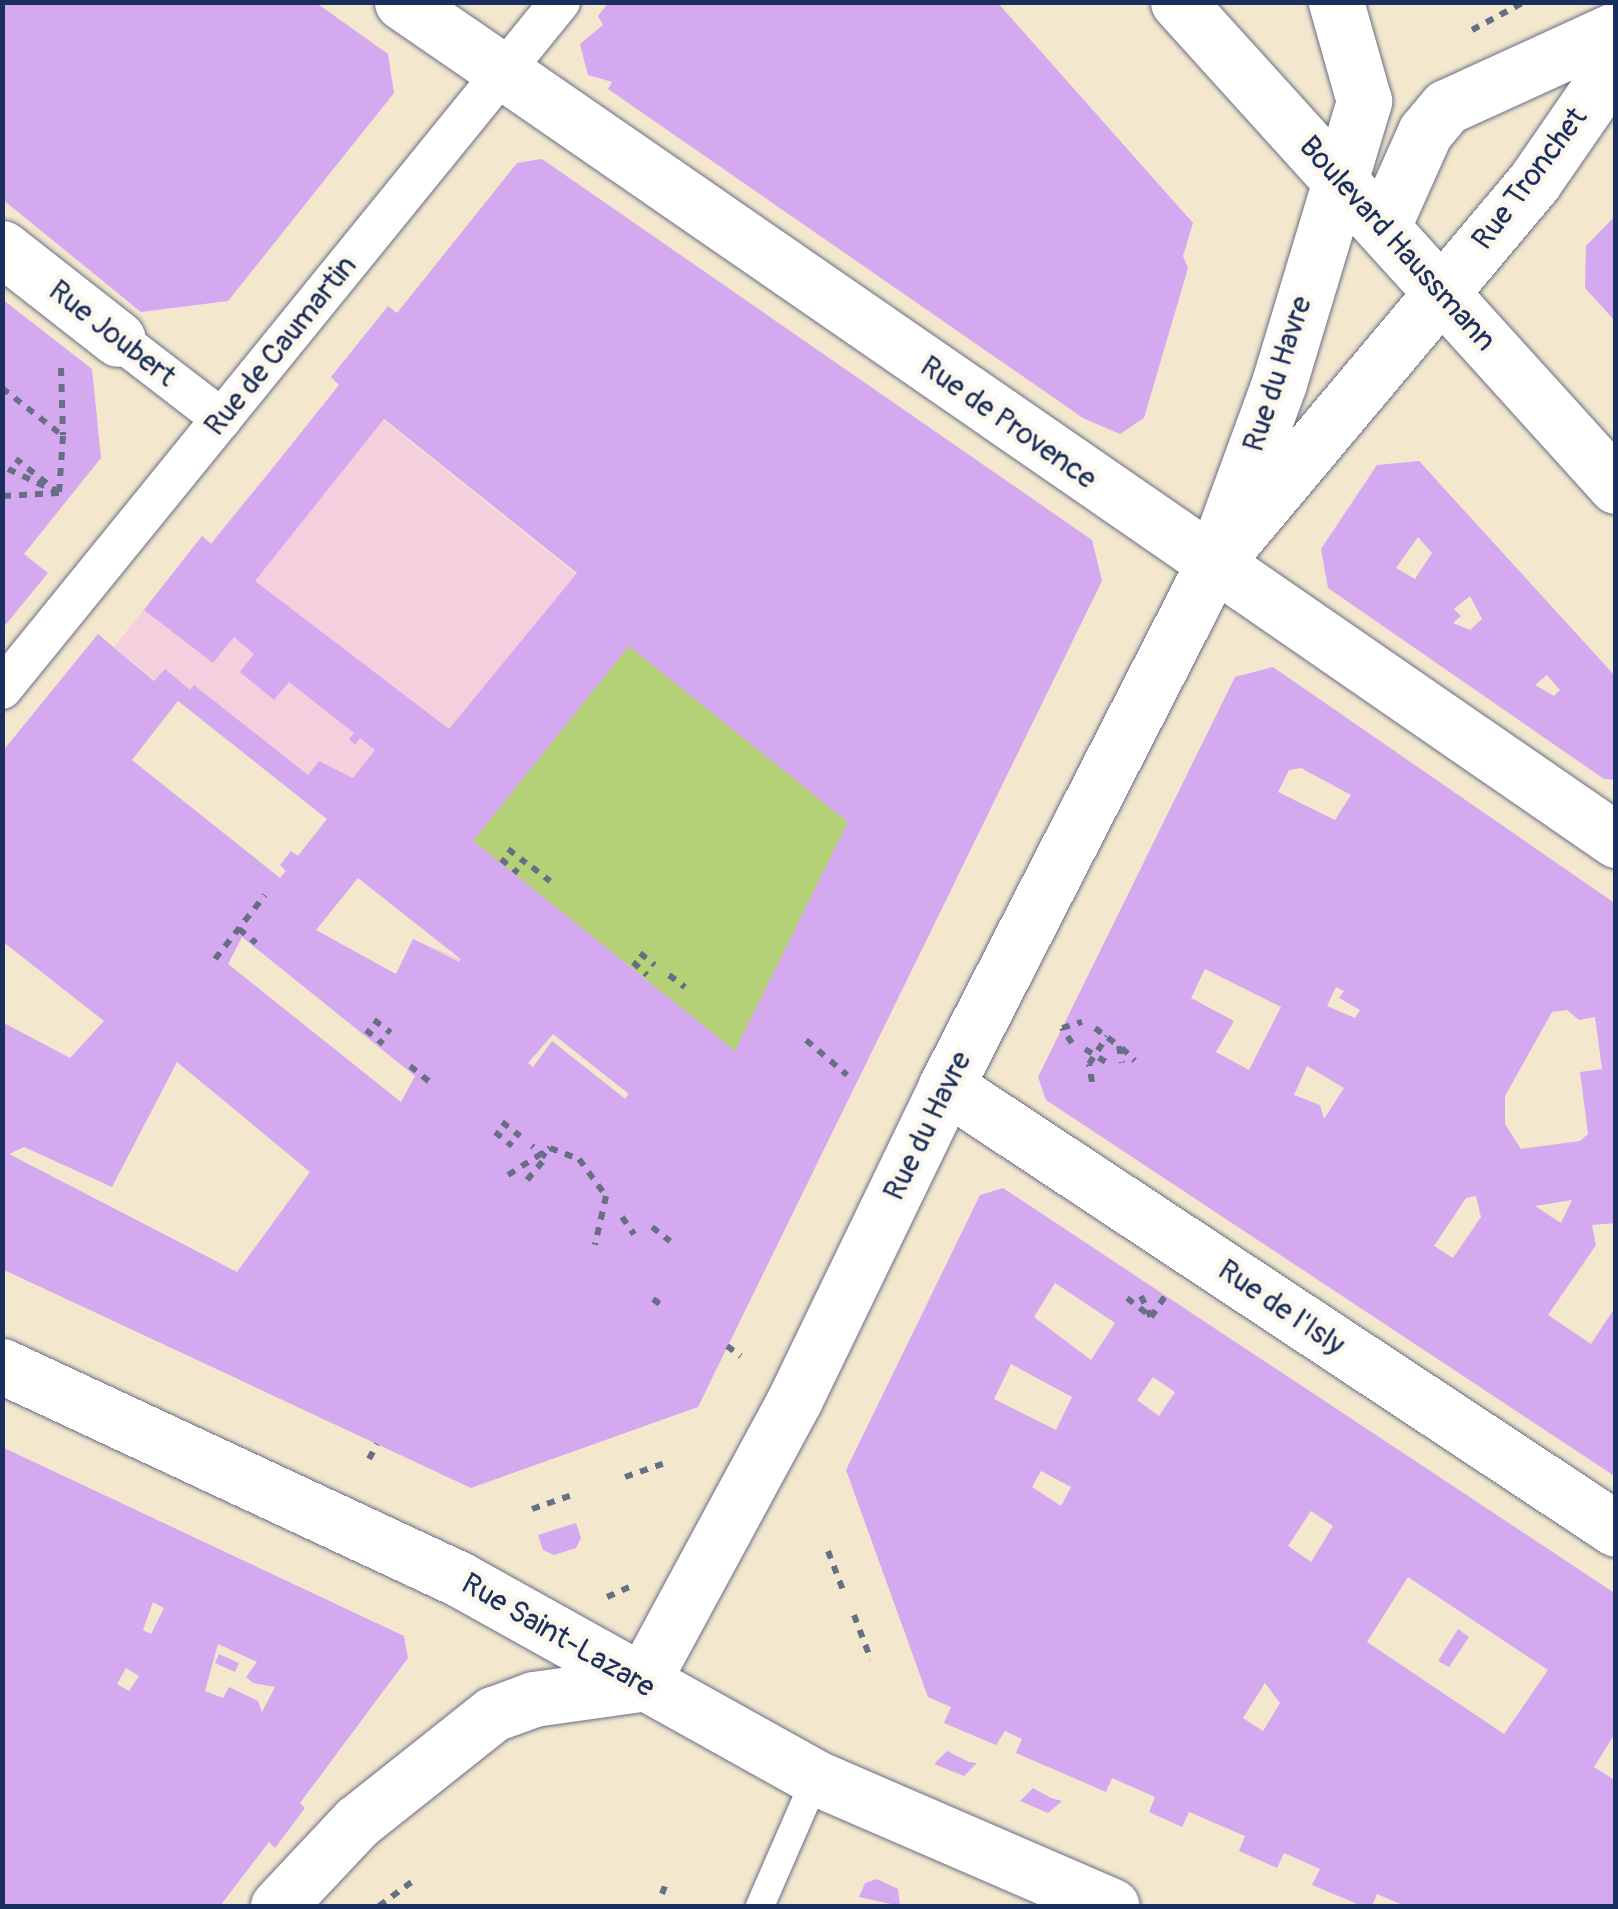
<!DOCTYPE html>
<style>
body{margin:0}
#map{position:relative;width:1618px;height:1909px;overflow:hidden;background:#f3e7ce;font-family:Pangolin,sans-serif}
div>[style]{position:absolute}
.built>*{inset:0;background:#f4cfdd}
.green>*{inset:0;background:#b5d177}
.building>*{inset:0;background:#d5a9ef}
.path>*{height:6px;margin-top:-3px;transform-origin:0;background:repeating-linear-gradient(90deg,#676f85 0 8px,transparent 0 16px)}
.roads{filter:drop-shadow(0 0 2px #676f85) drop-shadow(0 0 2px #676f85)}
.service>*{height:28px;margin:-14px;padding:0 14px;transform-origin:14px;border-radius:14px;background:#fff}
.pedestrian>*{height:40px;margin:-20px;padding:0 20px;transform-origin:20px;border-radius:20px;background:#fff}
.minor>*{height:55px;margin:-27.5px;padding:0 27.5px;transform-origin:27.5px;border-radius:27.5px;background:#fff}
.tertiary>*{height:55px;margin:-27.5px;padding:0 27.5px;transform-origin:27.5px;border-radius:27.5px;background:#fff}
.secondary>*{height:55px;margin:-27.5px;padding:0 27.5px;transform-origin:27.5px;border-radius:27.5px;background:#fff}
.primary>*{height:55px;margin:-27.5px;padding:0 27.5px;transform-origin:27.5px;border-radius:27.5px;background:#fff}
span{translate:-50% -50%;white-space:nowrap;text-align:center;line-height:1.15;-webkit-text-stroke:9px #fbf7ec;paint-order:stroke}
.street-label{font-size:30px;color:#1b2f5e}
.frame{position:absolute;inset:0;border:5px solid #1b2f5e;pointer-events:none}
</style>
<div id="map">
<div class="built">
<i style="clip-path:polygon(339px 385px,957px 879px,823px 1151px,705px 1056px,640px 1152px,552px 1041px,625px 1098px,628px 1093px,553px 1034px,528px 1063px,396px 974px,413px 939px,460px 959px,358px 878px,280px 878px,327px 819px,114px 647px,202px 536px,211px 543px)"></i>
</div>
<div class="green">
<i style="clip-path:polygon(629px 646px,848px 822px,735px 1051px,473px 841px)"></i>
</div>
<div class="building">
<i style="clip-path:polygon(2px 2px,315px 2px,388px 54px,394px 93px,228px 301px,141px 312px,2px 199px)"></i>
<i style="clip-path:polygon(609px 2px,997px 2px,1193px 223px,1183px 256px,1188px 268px,1144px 418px,1120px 434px,1083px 418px,608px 89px,612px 82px,588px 75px,580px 44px,603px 25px,598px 16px)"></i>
<i style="clip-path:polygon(evenodd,542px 159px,1092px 540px,1102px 581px,698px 1407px,471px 1488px,2px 1269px,2px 1022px,70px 1058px,104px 1021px,2px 941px,2px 752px,98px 634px,154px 681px,165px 669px,190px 690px,194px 685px,308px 775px,319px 761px,353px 778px,375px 750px,360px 738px,355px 745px,349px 739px,354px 733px,289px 682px,274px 700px,240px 672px,254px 654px,234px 637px,213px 663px,144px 610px,202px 536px,211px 544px,273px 468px,339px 385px,331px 377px,388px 306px,397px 313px,517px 163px,542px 159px,384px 419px,577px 573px,449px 729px,255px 581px,384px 419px,542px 159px,629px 646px,848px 822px,735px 1051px,473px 841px,629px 646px,542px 159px,178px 701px,327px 819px,298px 856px,291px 851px,280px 865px,286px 871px,280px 878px,132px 760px,178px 701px,542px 159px,358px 878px,461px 959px,459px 962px,413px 939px,396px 974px,316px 930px,358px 878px,542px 159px,242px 937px,415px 1076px,401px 1102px,228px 964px,242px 937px,542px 159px,553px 1034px,629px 1094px,625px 1099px,552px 1041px,533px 1067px,528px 1063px,553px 1034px,542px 159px,177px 1062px,310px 1172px,237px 1272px,9px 1154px,24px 1147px,112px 1187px,177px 1062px)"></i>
<i style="clip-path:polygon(1616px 215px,1616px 322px,1585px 288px,1586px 246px)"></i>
<i style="clip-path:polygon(2px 299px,92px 369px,101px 458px,24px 554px,48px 573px,2px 629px)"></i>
<i style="clip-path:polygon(evenodd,1419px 461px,1616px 677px,1616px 780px,1604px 779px,1328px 588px,1321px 549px,1377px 465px,1419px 461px,1418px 537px,1432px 553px,1415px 579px,1396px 568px,1418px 537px,1419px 461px,1470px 596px,1482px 619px,1470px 630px,1453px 623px,1461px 616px,1454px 609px,1470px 596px,1419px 461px,1547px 675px,1560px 690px,1554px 696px,1535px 685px,1547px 675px)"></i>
<i style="clip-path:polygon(evenodd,1273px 667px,1616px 904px,1616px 1223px,1592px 1225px,1596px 1245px,1548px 1315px,1591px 1344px,1616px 1306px,1616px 1477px,1046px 1100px,1038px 1077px,1235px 677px,1273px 667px,1301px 768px,1351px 795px,1335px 820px,1278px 792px,1289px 770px,1301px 768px,1273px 667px,1205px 969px,1281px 1007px,1249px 1070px,1216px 1052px,1234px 1021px,1191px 998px,1205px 969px,1273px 667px,1336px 987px,1344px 991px,1339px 998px,1360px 1010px,1355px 1018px,1327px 1006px,1336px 987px,1273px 667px,1567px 1010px,1579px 1020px,1595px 1017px,1602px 1069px,1580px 1072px,1588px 1134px,1580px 1141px,1521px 1149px,1505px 1124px,1505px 1096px,1552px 1012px,1567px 1010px,1273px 667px,1307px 1066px,1344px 1088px,1324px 1119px,1320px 1105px,1294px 1095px,1307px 1066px,1273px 667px,1476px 1196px,1481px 1217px,1453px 1258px,1434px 1246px,1466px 1198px,1476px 1196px,1273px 667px,1572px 1200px,1561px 1223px,1535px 1206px,1572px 1200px)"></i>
<i style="clip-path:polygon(evenodd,1003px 1188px,1616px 1594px,1616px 1732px,1594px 1767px,1616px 1781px,1616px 1906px,1405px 1906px,1377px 1894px,1372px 1906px,1362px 1906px,1312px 1885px,1320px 1869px,1284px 1853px,1277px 1868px,1239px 1851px,1245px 1836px,1189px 1812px,1182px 1827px,1149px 1812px,1155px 1797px,1112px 1778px,1106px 1792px,1016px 1753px,1022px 1739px,1005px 1731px,996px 1745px,944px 1723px,951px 1707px,928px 1697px,846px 1470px,980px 1195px,1003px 1188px,1055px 1283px,1115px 1323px,1091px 1360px,1034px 1317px,1055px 1283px,1003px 1188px,1011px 1364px,1072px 1397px,1056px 1430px,994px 1399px,1011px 1364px,1003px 1188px,1153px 1377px,1175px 1392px,1159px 1416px,1137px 1400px,1153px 1377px,1003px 1188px,1041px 1471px,1071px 1487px,1061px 1506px,1032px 1487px,1041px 1471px,1003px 1188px,1311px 1511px,1333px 1526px,1311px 1562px,1288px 1546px,1311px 1511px,1003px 1188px,1408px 1577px,1548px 1670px,1504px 1734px,1367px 1642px,1408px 1577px,1003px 1188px,1265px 1683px,1280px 1703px,1263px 1731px,1243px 1718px,1265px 1683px)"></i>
<i style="clip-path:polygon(evenodd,2px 1447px,404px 1636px,408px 1658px,300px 1803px,305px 1808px,275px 1848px,269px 1842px,220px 1906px,2px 1906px,2px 1447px,153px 1602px,164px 1608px,151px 1634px,143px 1630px,153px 1602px,2px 1447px,218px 1644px,257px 1662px,246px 1677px,253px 1683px,275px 1687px,262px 1712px,258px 1701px,229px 1687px,223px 1698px,205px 1691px,218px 1644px,2px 1447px,126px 1668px,139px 1676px,129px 1691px,117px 1684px,126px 1668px)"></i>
<i style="clip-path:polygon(576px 1523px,581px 1538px,576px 1548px,554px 1555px,543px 1550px,538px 1535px)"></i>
<i style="clip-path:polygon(1458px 1629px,1469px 1637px,1449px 1667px,1438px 1661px)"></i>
<i style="clip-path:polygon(219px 1654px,239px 1663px,235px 1672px,215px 1663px)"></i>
<i style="clip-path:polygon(947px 1751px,969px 1762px,977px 1763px,964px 1776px,934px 1764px)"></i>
<i style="clip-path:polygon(1033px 1788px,1051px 1798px,1062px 1801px,1048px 1813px,1020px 1801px)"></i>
<i style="clip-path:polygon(877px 1879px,898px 1889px,900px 1906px,859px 1897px,865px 1883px)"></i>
</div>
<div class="path">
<i style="left:1472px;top:30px;width:59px;rotate:-28.3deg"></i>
<i style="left:61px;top:368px;width:67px;rotate:88.3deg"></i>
<i style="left:2px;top:388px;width:78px;rotate:38.2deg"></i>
<i style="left:63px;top:436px;width:57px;rotate:94deg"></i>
<i style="left:59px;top:493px;width:57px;rotate:177deg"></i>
<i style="left:8px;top:469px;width:56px;rotate:25.2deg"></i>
<i style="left:59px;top:493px;width:55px;rotate:-141.7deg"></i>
<i style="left:508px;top:849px;width:23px;rotate:38deg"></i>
<i style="left:501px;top:859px;width:22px;rotate:39deg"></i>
<i style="left:532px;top:867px;width:23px;rotate:38deg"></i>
<i style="left:239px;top:929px;width:22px;rotate:39deg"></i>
<i style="left:640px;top:953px;width:19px;rotate:39deg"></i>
<i style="left:215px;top:959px;width:81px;rotate:-52deg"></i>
<i style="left:633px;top:962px;width:19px;rotate:43deg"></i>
<i style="left:669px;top:975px;width:20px;rotate:37deg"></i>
<i style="left:374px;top:1020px;width:21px;rotate:37deg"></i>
<i style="left:1095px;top:1028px;width:30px;rotate:37deg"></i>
<i style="left:1119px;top:1046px;width:17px;rotate:80deg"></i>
<i style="left:366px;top:1030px;width:22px;rotate:39deg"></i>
<i style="left:806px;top:1040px;width:54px;rotate:40.5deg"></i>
<i style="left:1072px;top:1043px;width:18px;rotate:-124deg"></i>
<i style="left:1062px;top:1028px;width:21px;rotate:-17deg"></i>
<i style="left:1122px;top:1048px;width:18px;rotate:45deg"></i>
<i style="left:1085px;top:1049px;width:28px;rotate:32deg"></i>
<i style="left:410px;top:1066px;width:26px;rotate:39deg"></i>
<i style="left:1092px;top:1082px;width:18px;rotate:-99deg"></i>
<i style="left:1089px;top:1064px;width:33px;rotate:-57deg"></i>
<i style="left:502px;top:1122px;width:23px;rotate:38deg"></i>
<i style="left:495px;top:1132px;width:22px;rotate:39deg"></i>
<i style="left:508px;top:1175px;width:50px;rotate:-32.7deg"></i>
<i style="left:550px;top:1148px;width:31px;rotate:21deg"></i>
<i style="left:579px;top:1159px;width:46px;rotate:53.9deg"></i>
<i style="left:606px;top:1196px;width:50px;rotate:102.7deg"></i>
<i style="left:527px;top:1180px;width:30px;rotate:-50deg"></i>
<i style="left:546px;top:1157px;width:18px;rotate:-142deg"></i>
<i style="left:622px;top:1217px;width:21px;rotate:55deg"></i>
<i style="left:652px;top:1227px;width:23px;rotate:38deg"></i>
<i style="left:1141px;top:1296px;width:23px;rotate:65deg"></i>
<i style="left:1151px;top:1317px;width:29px;rotate:-56deg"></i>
<i style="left:1127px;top:1298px;width:29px;rotate:38deg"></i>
<i style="left:653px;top:1299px;width:14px;rotate:36deg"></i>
<i style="left:727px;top:1346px;width:17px;rotate:36deg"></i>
<i style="left:369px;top:1459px;width:17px;rotate:-62deg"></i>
<i style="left:625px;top:1477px;width:42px;rotate:-19.3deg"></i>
<i style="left:532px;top:1509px;width:42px;rotate:-19.3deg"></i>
<i style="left:828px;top:1551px;width:45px;rotate:69.1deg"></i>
<i style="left:607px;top:1597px;width:27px;rotate:-24deg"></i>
<i style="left:854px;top:1615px;width:48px;rotate:69.3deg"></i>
<i style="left:662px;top:1894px;width:12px;rotate:-70deg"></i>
<i style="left:379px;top:1906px;width:47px;rotate:-36.4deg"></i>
</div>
<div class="roads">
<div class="service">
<i style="left:760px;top:1906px;width:140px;rotate:-66.4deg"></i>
</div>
<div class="pedestrian">
<i style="left:118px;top:339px;width:131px;rotate:37.6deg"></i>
<i style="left:2px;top:689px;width:885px;rotate:-50.92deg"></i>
</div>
<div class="minor">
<i style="left:402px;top:2px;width:1475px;rotate:34.62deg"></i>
<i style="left:2px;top:248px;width:147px;rotate:38.1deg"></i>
<i style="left:946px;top:1086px;width:803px;rotate:33.47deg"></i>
<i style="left:278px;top:1906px;width:115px;rotate:-46.8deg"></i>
<i style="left:357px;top:1822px;width:174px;rotate:-38.5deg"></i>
<i style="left:493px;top:1714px;width:44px;rotate:-20.1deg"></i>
<i style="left:534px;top:1699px;width:108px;rotate:-8deg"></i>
</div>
<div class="tertiary">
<i style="left:1215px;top:558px;width:186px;rotate:-69.9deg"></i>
<i style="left:1279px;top:383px;width:295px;rotate:-73.2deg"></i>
<i style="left:1364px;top:101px;width:103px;rotate:-105.8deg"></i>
</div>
<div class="secondary">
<i style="left:1383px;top:226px;width:103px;rotate:-65.9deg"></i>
<i style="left:1425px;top:132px;width:33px;rotate:-50deg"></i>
<i style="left:1446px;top:107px;width:187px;rotate:-24.6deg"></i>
<i style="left:2px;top:1366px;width:504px;rotate:24.99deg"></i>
<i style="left:459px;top:1579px;width:409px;rotate:29.1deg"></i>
<i style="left:816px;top:1778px;width:322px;rotate:23.4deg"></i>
<i style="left:641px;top:1684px;width:324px;rotate:-61.6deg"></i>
<i style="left:795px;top:1399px;width:348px;rotate:-64.2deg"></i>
<i style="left:946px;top:1086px;width:584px;rotate:-62.91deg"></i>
<i style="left:1212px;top:566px;width:501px;rotate:-50.02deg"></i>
<i style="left:1534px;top:182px;width:145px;rotate:-55.4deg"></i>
</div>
<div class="primary">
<i style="left:1178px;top:2px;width:653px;rotate:47.86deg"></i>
</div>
</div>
<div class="street-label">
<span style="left:1530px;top:179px;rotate:-53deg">Rue Tronchet</span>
<span style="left:1397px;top:244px;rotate:48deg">Boulevard Haussmann</span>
<span style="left:112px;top:334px;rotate:38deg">Rue Joubert</span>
<span style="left:281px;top:346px;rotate:-51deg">Rue de Caumartin</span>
<span style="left:1278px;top:374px;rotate:-72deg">Rue du Havre</span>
<span style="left:1008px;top:423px;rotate:35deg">Rue de Provence</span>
<span style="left:928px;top:1126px;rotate:-64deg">Rue du Havre</span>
<span style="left:1281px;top:1308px;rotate:34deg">Rue de l'Isly</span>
<span style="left:558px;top:1636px;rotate:30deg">Rue Saint-Lazare</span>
</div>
<div class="frame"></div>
</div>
